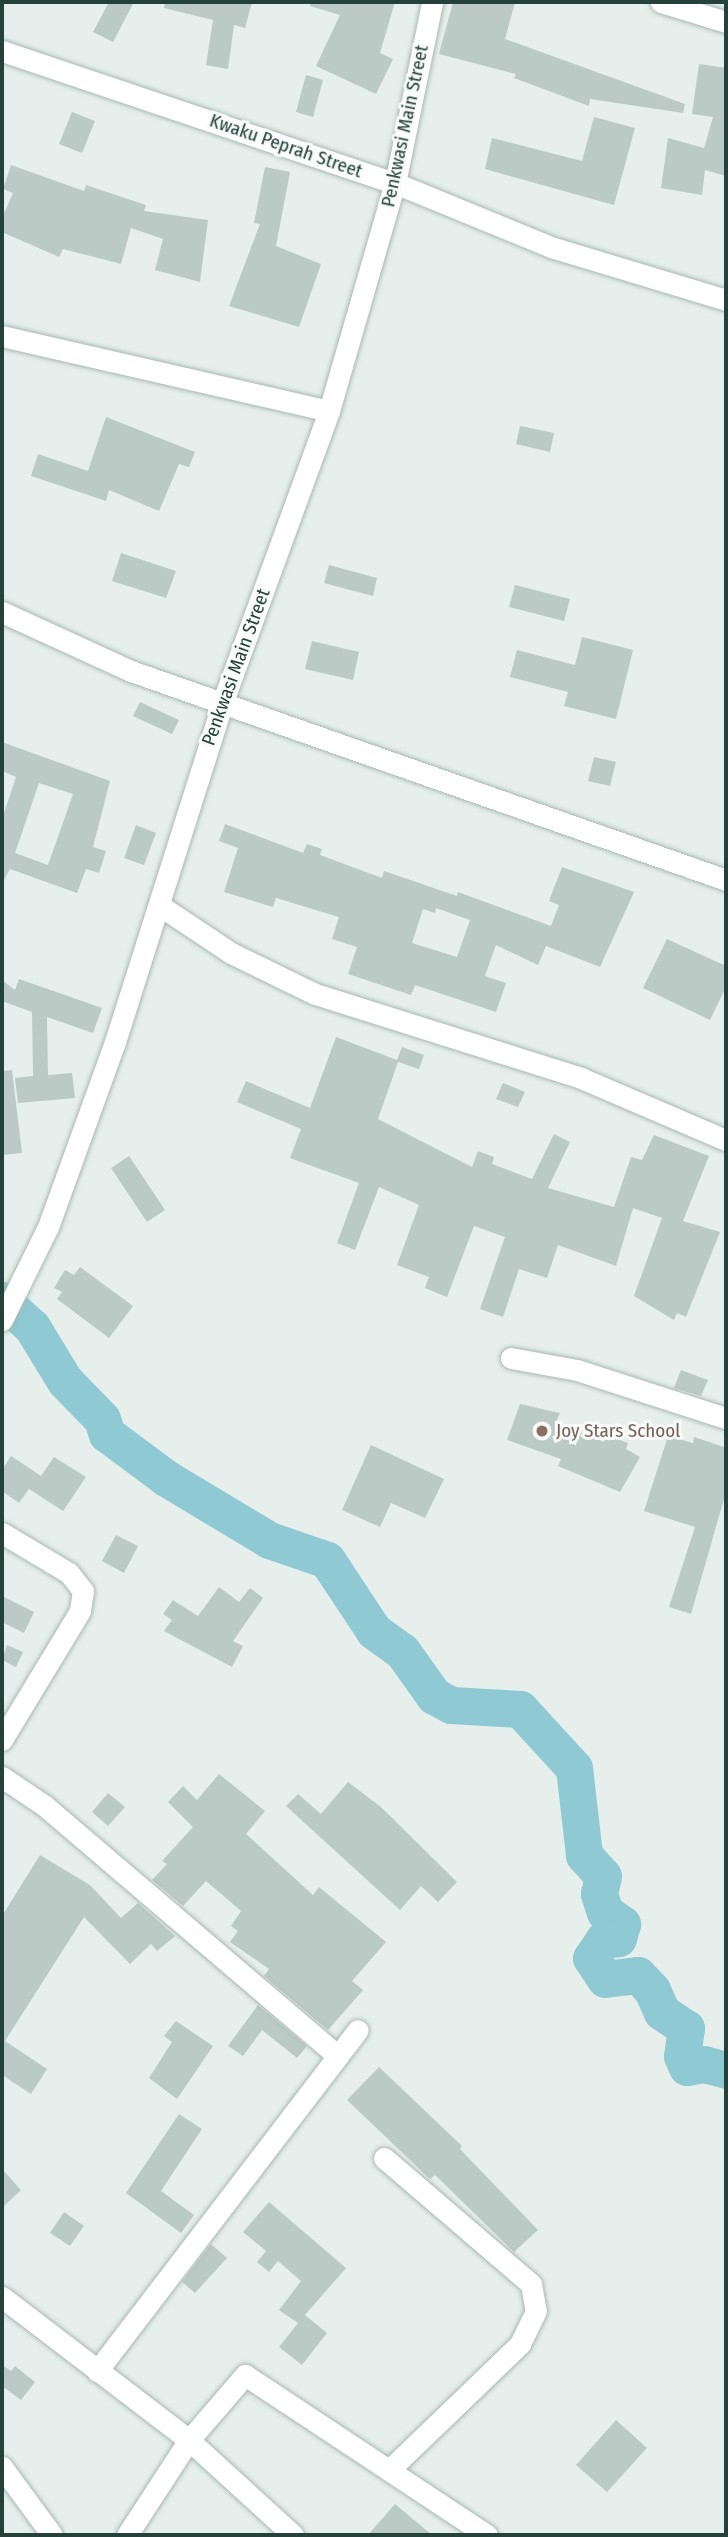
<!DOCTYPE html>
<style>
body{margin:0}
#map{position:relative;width:728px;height:2537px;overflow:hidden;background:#e6efeb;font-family:"Fira Sans Condensed",sans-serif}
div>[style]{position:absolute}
.river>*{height:37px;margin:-18.5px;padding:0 18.5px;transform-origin:18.5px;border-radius:18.5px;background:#8ec9d4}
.building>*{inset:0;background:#bbcac4}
.roads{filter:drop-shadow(0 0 2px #a8b8b2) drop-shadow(0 0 2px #a8b8b2)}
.minor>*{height:21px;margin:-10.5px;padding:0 10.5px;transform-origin:10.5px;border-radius:10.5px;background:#fff}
.dots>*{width:19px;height:19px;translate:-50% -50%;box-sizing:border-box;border:4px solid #f7fbf9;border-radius:50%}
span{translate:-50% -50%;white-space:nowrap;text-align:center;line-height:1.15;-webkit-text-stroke:6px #f7fbf9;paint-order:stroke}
.street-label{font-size:19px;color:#24423a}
.education-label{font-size:19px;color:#785e54}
.left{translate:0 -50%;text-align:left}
.frame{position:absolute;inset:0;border:4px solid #24423a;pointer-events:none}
</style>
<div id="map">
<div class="river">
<i style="left:2px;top:1300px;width:40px;rotate:42deg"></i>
<i style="left:32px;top:1327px;width:63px;rotate:58.6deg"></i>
<i style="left:65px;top:1381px;width:53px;rotate:45.8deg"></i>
<i style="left:102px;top:1419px;width:16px;rotate:72deg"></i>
<i style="left:107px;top:1434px;width:74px;rotate:36.7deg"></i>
<i style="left:166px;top:1478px;width:120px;rotate:31deg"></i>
<i style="left:269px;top:1540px;width:61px;rotate:19deg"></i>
<i style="left:327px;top:1560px;width:85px;rotate:56.5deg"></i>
<i style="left:374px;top:1631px;width:34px;rotate:36deg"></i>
<i style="left:402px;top:1651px;width:55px;rotate:54.6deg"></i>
<i style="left:434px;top:1696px;width:19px;rotate:28deg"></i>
<i style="left:451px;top:1705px;width:69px;rotate:3.3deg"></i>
<i style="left:520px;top:1709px;width:80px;rotate:47.5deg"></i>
<i style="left:574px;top:1768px;width:88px;rotate:83.4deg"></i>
<i style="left:584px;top:1855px;width:28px;rotate:48deg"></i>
<i style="left:603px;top:1876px;width:18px;rotate:103deg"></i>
<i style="left:599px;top:1894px;width:19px;rotate:72deg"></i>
<i style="left:605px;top:1912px;width:21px;rotate:35deg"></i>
<i style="left:622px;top:1924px;width:15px;rotate:106deg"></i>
<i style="left:618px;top:1938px;width:14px;rotate:176deg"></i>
<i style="left:604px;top:1939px;width:23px;rotate:124deg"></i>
<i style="left:591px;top:1958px;width:25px;rotate:56deg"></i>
<i style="left:605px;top:1979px;width:33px;rotate:-7deg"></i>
<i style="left:638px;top:1975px;width:21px;rotate:47deg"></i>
<i style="left:652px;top:1990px;width:24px;rotate:66deg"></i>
<i style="left:662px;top:2012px;width:29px;rotate:34deg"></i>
<i style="left:686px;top:2028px;width:28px;rotate:98deg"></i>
<i style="left:682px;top:2056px;width:12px;rotate:66deg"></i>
<i style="left:687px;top:2067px;width:17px;rotate:-10deg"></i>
<i style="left:704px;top:2064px;width:23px;rotate:15deg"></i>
</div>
<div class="building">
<i style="clip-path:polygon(109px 2px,134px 2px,113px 42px,93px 32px)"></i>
<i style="clip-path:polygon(165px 2px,252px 2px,245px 28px,234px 25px,228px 69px,206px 65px,213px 20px,164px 8px)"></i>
<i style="clip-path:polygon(311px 2px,395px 2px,380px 53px,393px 59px,376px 94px,316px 66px,340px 15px,310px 6px)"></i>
<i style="clip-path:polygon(453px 2px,515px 2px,505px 39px,685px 104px,683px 113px,590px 99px,589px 106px,514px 78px,516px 74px,439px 54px)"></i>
<i style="clip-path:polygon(699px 64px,726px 68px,726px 176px,705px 170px,702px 195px,661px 188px,668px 138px,704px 148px,713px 117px,692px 114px)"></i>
<i style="clip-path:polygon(306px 75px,323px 80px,313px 117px,296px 112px)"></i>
<i style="clip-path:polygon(72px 112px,95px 121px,82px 153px,59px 144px)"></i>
<i style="clip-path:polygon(594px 117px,635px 128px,614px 205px,485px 169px,492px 138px,582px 161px)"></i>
<i style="clip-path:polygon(11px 165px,84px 191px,86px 185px,146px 205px,144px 211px,208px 220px,200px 282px,155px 270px,163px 239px,131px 228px,121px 264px,63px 249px,59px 257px,2px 232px,2px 218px,13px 193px,3px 189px)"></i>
<i style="clip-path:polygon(265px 167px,290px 172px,276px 246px,321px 264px,299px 327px,229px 306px,260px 224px,254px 223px)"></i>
<i style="clip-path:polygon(106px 417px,195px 452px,189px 467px,179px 464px,159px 511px,109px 490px,106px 501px,31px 476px,38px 454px,88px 471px)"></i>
<i style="clip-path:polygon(520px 426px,554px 433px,550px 452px,516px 444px)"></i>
<i style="clip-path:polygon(121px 553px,176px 571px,166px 598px,112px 581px)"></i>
<i style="clip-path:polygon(329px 565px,377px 578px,373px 596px,324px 583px)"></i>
<i style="clip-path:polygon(515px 585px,570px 599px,564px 621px,509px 607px)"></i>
<i style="clip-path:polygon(582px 637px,633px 650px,616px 719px,564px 706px,568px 692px,510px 677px,517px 650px,575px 665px)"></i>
<i style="clip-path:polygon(312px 641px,359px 652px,353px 680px,305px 669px)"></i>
<i style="clip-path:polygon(140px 702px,179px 720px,172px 734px,133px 716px)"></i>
<i style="clip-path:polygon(evenodd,2px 742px,110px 781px,93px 847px,106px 851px,99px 873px,86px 869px,77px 893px,10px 869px,2px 884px,2px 819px,16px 777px,2px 771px,2px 742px,39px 783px,73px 794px,48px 865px,15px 853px,39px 783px)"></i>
<i style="clip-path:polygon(594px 757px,616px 762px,610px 786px,588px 781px)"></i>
<i style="clip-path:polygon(evenodd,225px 824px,303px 853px,307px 844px,322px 849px,320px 855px,382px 878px,384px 871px,457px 896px,458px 892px,551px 926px,559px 905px,549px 901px,562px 867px,634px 892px,600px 967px,546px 946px,538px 965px,496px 945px,485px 976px,506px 983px,496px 1012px,415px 985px,411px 995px,348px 974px,357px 947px,332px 939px,339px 917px,276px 898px,273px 907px,224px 892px,238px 848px,219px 841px,225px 824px,436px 908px,470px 920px,457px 957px,412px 943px,423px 909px,435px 913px,436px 908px)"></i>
<i style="clip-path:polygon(136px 825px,156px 833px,144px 865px,124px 858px)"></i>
<i style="clip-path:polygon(667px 939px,726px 966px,726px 987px,710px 1020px,643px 988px)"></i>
<i style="clip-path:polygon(19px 979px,102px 1008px,93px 1033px,47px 1017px,48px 1075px,72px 1073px,75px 1098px,18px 1103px,15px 1078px,33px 1076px,32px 1012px,2px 1001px,2px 980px,15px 990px)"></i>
<i style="clip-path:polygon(336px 1037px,397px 1060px,402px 1047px,424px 1055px,419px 1069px,398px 1062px,378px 1119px,472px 1167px,478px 1151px,494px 1157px,492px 1164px,532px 1179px,554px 1134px,570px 1142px,548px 1188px,614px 1207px,631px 1157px,642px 1160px,654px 1135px,709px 1156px,683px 1221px,720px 1232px,686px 1317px,677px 1313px,674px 1320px,634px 1296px,662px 1218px,633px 1208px,616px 1266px,558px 1245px,547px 1278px,519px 1269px,503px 1317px,480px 1309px,505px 1237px,474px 1226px,447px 1297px,425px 1288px,429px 1277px,397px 1265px,419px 1205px,379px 1187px,355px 1250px,337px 1243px,359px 1183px,290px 1158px,301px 1129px,237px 1102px,246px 1081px,310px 1108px)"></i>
<i style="clip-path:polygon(12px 1070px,22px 1153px,2px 1155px,2px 1071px)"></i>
<i style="clip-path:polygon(503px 1083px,525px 1092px,518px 1107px,496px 1099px)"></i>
<i style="clip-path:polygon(129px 1156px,165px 1210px,147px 1222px,111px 1168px)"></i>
<i style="clip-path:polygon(80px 1267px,133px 1306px,109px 1338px,57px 1299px,62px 1292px,54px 1288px,65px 1270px,74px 1275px)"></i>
<i style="clip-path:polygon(681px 1370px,708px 1380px,701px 1396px,674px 1388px)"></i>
<i style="clip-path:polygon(520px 1404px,560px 1413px,556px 1422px,604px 1442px,607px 1435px,628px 1443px,626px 1449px,640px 1457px,620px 1492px,558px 1466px,561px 1459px,507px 1440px)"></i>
<i style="clip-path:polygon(668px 1436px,693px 1443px,694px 1437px,724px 1447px,726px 1454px,726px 1492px,691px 1614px,669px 1607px,695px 1527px,644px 1511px)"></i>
<i style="clip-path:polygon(371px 1445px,444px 1479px,425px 1518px,391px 1503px,380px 1527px,342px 1510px)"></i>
<i style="clip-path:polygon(11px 1456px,41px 1476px,54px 1457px,86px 1477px,63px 1511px,29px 1489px,19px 1503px,2px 1491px,2px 1470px)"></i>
<i style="clip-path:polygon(116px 1535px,138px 1546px,124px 1573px,102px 1561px)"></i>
<i style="clip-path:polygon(219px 1587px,239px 1602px,250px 1588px,263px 1598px,233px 1641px,243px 1646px,232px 1667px,164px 1631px,172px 1620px,163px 1614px,173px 1600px,198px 1616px)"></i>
<i style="clip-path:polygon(2px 1596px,34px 1612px,24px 1633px,2px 1622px)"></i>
<i style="clip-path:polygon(7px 1645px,23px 1652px,16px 1667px,2px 1660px)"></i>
<i style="clip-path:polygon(219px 1774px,265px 1811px,246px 1834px,313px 1895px,319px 1887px,386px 1942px,352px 1981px,363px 1990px,328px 2030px,264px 1976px,269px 1969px,230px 1942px,238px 1931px,231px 1926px,241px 1911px,206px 1881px,183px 1906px,152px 1880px,167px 1864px,162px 1861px,193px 1827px,168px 1802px,183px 1786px,197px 1800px)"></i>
<i style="clip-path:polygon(348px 1782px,381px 1807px,457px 1882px,438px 1902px,421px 1886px,400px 1910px,286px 1806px,298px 1794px,321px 1814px)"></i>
<i style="clip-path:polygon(108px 1793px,125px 1807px,108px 1826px,92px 1812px)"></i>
<i style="clip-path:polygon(40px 1855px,90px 1885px,121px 1918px,138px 1903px,175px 1936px,157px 1951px,151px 1944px,130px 1964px,84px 1917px,5px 2041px,47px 2069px,31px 2094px,2px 2075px,2px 1916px)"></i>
<i style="clip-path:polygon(258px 2005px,307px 2046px,297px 2058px,262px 2030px,243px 2056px,228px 2046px)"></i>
<i style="clip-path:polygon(176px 2021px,213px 2046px,177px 2099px,149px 2078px,172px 2042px,164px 2036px)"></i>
<i style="clip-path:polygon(379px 2067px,462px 2146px,460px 2149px,538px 2230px,514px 2252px,435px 2175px,430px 2179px,347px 2100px)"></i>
<i style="clip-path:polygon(179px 2114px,202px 2129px,161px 2191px,194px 2215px,181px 2233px,126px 2193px)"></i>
<i style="clip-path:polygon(2px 2169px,21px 2190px,2px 2208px)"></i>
<i style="clip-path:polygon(269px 2202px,346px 2268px,305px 2315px,327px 2333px,302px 2365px,279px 2347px,298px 2323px,279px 2310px,301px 2281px,278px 2261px,269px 2272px,257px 2262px,266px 2251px,243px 2232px)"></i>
<i style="clip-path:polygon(64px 2212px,84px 2226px,70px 2246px,50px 2233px)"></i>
<i style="clip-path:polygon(211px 2244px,227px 2258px,195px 2293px,182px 2282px)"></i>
<i style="clip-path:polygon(2px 2365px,11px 2371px,15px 2366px,35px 2382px,21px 2400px,2px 2386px)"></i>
<i style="clip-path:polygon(616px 2420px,647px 2448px,607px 2492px,576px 2465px)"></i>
<i style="clip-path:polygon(395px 2504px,432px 2535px,368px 2535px)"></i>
</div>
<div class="roads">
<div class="minor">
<i style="left:661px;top:2px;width:68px;rotate:17.1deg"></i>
<i style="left:2px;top:51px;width:415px;rotate:18.6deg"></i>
<i style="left:395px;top:183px;width:169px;rotate:22.3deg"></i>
<i style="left:551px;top:247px;width:183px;rotate:16.8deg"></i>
<i style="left:2px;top:336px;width:335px;rotate:12.9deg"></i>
<i style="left:2px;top:612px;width:142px;rotate:24.6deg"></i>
<i style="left:131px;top:671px;width:631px;rotate:19.35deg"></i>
<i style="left:159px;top:905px;width:87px;rotate:33.7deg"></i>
<i style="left:231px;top:953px;width:93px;rotate:26deg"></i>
<i style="left:315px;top:994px;width:279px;rotate:17.5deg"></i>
<i style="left:581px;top:1078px;width:158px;rotate:23.2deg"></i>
<i style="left:2px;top:1320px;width:104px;rotate:-63.7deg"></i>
<i style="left:48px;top:1227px;width:197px;rotate:-70.1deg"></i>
<i style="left:115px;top:1042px;width:358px;rotate:-72.4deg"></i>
<i style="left:223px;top:701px;width:309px;rotate:-69.9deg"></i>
<i style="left:329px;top:411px;width:237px;rotate:-73.9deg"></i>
<i style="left:395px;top:183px;width:185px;rotate:-78.4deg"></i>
<i style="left:511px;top:1358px;width:67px;rotate:10.3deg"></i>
<i style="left:577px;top:1370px;width:157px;rotate:17.9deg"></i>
<i style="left:2px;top:1533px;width:78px;rotate:30.8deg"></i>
<i style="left:69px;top:1573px;width:23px;rotate:52deg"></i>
<i style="left:83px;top:1591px;width:20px;rotate:99deg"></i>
<i style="left:80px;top:1611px;width:151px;rotate:121.2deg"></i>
<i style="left:2px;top:1777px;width:52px;rotate:34deg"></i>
<i style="left:45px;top:1806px;width:385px;rotate:40.5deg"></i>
<i style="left:384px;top:2158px;width:194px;rotate:40.6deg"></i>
<i style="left:531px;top:2284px;width:27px;rotate:80deg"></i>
<i style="left:536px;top:2311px;width:37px;rotate:116deg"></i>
<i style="left:520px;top:2344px;width:182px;rotate:136.1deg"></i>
<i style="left:2px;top:2297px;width:235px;rotate:37.4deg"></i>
<i style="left:189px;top:2440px;width:141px;rotate:42.4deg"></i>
<i style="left:97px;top:2371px;width:429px;rotate:-52.6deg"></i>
<i style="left:2px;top:2467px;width:84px;rotate:53.7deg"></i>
<i style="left:127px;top:2535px;width:113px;rotate:-56.9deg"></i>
<i style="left:189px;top:2440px;width:86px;rotate:-49.3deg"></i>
<i style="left:245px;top:2375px;width:290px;rotate:33.5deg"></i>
</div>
</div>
<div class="dots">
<i style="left:542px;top:1431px;background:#8d6e63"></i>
</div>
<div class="street-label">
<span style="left:405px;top:126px;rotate:-78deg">Penkwasi Main Street</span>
<span style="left:286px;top:146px;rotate:19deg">Kwaku Peprah Street</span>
<span style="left:236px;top:667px;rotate:-70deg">Penkwasi Main Street</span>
</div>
<div class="education-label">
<span class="left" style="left:556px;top:1431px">Joy Stars School</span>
</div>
<div class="frame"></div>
</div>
